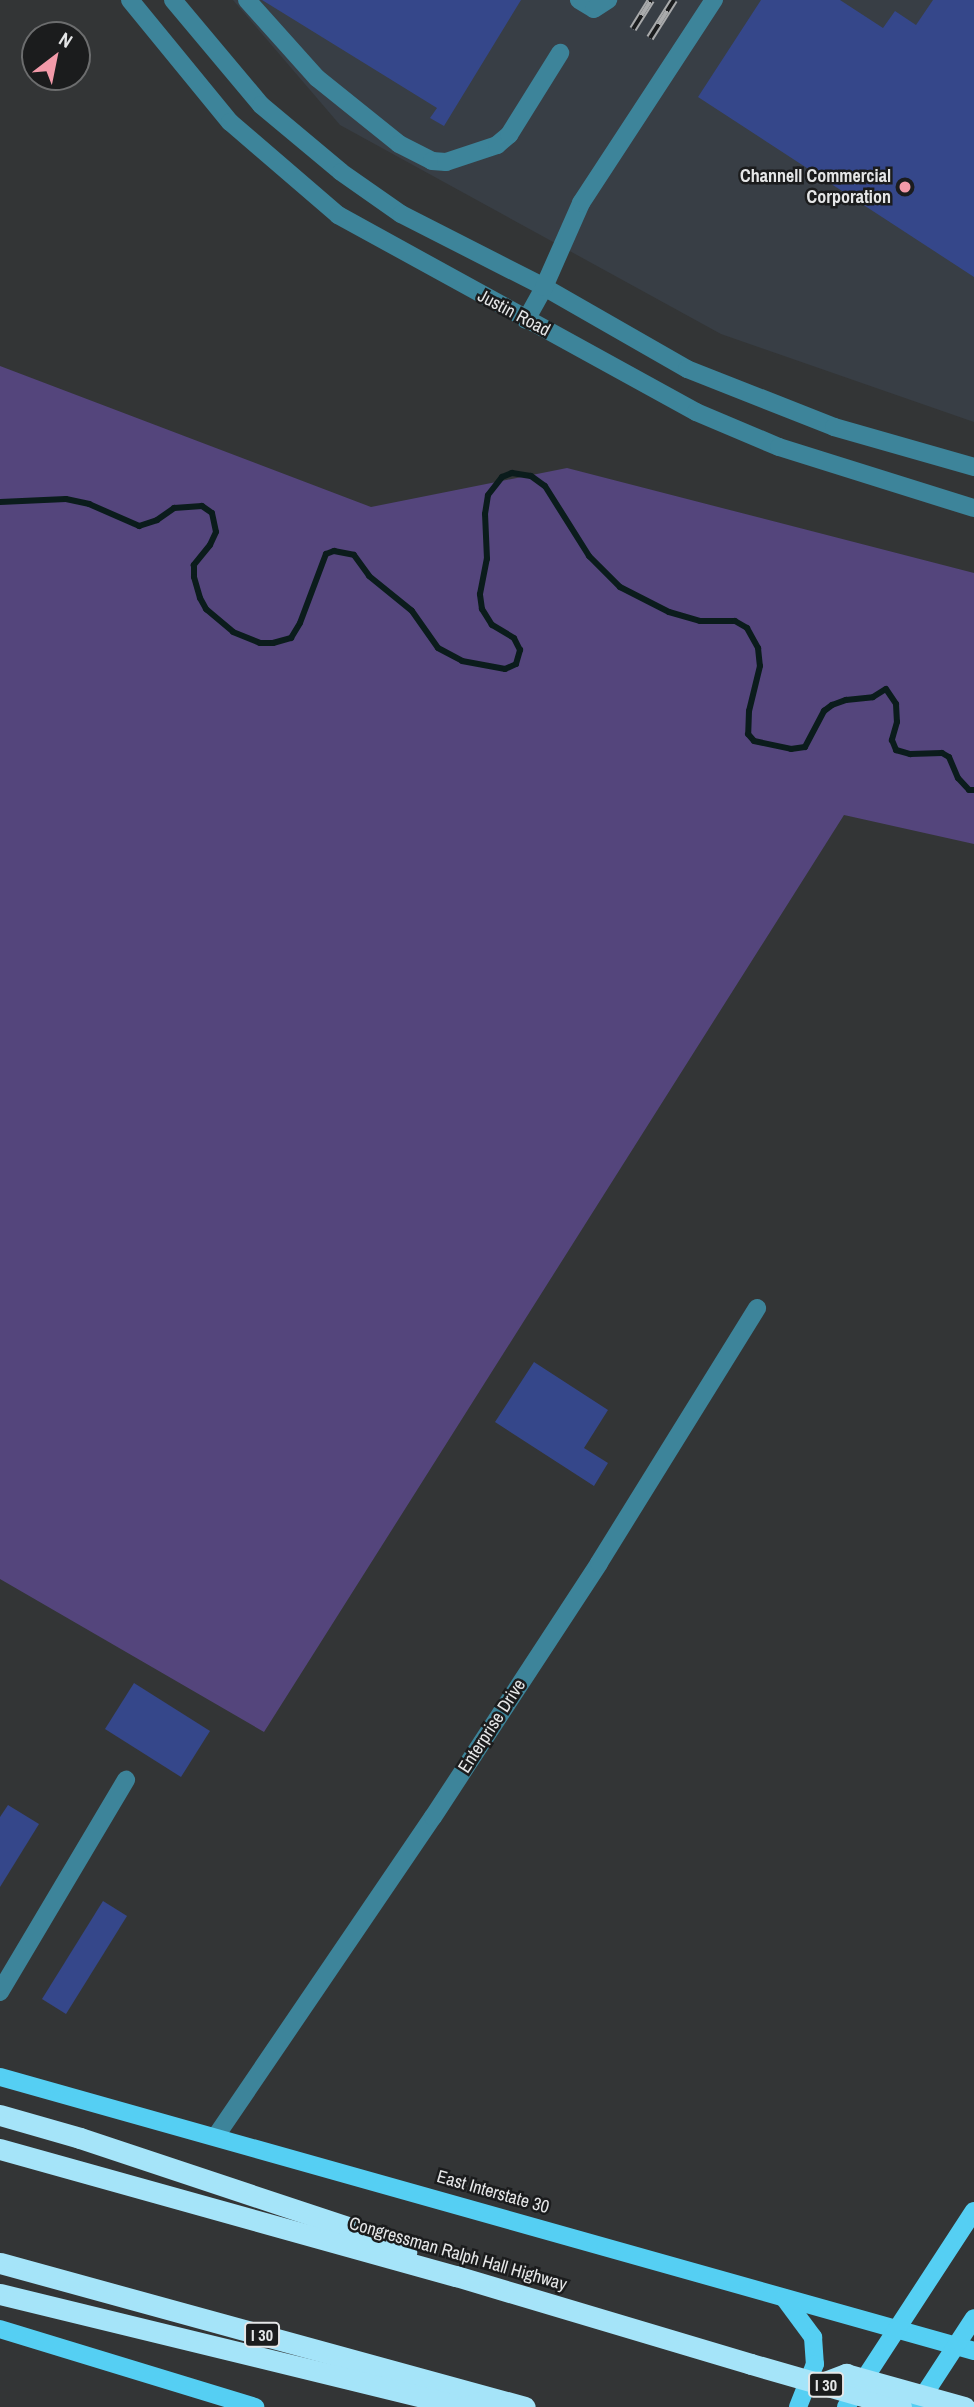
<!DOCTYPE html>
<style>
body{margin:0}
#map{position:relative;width:974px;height:2407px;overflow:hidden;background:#333536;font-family:"Archivo Narrow",sans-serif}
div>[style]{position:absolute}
.built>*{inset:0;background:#383e45}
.green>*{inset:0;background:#54457c}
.stream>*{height:6px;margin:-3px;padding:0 3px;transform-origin:3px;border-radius:3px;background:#0b1c1c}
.building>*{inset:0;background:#35478a}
.minor>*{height:18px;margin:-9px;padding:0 9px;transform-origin:9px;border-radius:9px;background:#3d849a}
.major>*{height:18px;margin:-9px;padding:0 9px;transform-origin:9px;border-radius:9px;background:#55cff3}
.highway>*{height:21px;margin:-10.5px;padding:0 10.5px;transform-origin:10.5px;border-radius:10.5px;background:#a5e4f9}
.rail>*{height:8px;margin-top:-4px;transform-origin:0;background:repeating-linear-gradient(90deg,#1b1c1d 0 16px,#a9aaab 0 32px);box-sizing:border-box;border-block:2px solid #a9aaab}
.highway-bridge>*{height:21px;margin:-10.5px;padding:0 10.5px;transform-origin:10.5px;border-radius:10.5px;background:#a5e4f9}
.dots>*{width:19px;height:19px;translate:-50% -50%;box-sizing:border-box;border:4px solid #1b1c1d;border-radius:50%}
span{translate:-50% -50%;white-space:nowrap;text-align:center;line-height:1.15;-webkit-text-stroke:5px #1b1c1d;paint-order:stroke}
.shield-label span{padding:2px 5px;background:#1b1c1d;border:2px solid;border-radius:5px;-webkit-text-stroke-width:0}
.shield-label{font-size:16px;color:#e5e6e7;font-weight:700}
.poi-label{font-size:18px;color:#e5e6e7;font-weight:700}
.right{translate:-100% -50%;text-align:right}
.street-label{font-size:18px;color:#e5e6e7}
.north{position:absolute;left:21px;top:21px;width:70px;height:70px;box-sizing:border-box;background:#1b1c1d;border:2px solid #6c6d6e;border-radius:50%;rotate:32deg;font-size:19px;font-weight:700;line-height:28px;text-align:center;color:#e5e6e7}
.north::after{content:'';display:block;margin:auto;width:24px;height:32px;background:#f39aa9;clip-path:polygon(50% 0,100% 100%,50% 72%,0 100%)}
</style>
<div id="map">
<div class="built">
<i style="clip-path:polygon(233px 0,974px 0,974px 422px,721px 334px,340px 125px)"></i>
</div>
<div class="green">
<i style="clip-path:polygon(0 366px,371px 507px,567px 468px,974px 573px,974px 844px,844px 815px,264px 1732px,0 1579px)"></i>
</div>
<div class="stream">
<i style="left:0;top:502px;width:66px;rotate:-2.6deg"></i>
<i style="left:66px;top:499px;width:24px;rotate:12deg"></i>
<i style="left:89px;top:504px;width:55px;rotate:23.7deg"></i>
<i style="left:139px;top:526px;width:19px;rotate:-18deg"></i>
<i style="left:157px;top:520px;width:21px;rotate:-35deg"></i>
<i style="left:174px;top:508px;width:28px;rotate:-4deg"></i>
<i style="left:202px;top:506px;width:12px;rotate:35deg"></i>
<i style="left:212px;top:513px;width:19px;rotate:78deg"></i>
<i style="left:216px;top:532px;width:14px;rotate:115deg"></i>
<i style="left:210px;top:545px;width:26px;rotate:129deg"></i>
<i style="left:194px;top:565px;width:12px;rotate:90deg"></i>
<i style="left:194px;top:577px;width:22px;rotate:74deg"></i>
<i style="left:200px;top:598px;width:13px;rotate:61deg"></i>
<i style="left:206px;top:609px;width:35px;rotate:40deg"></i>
<i style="left:233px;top:632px;width:29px;rotate:22deg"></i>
<i style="left:260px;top:643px;width:13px"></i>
<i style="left:273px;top:643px;width:19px;rotate:-16deg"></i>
<i style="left:291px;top:638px;width:17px;rotate:-59deg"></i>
<i style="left:300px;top:623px;width:74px;rotate:-69.4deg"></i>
<i style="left:326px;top:554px;width:9px;rotate:-21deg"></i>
<i style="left:334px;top:551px;width:20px;rotate:11deg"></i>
<i style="left:354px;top:555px;width:26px;rotate:54deg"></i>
<i style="left:369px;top:576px;width:55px;rotate:39.1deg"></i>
<i style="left:412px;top:611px;width:45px;rotate:54.9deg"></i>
<i style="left:438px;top:648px;width:27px;rotate:28deg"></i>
<i style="left:462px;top:661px;width:44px;rotate:10.5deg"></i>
<i style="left:505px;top:669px;width:12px;rotate:-24deg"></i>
<i style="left:516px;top:664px;width:15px;rotate:-74deg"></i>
<i style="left:520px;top:650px;width:13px;rotate:-117deg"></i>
<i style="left:514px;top:638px;width:26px;rotate:-149deg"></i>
<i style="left:492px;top:625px;width:19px;rotate:-122deg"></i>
<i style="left:482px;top:609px;width:15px;rotate:-98deg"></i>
<i style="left:480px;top:594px;width:36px;rotate:-79deg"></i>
<i style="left:487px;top:559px;width:45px;rotate:-92.5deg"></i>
<i style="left:485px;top:514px;width:19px;rotate:-81deg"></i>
<i style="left:488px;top:495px;width:23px;rotate:-52deg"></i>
<i style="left:502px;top:477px;width:11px;rotate:-22deg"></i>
<i style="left:512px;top:473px;width:19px;rotate:9deg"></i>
<i style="left:531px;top:476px;width:17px;rotate:36deg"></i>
<i style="left:545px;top:486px;width:83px;rotate:57.8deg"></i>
<i style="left:589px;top:556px;width:44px;rotate:45deg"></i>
<i style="left:620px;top:587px;width:55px;rotate:27deg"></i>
<i style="left:669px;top:612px;width:32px;rotate:16deg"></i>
<i style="left:700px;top:621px;width:35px"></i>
<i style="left:735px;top:621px;width:14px;rotate:30deg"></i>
<i style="left:747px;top:628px;width:23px;rotate:61deg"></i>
<i style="left:758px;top:648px;width:18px;rotate:84deg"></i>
<i style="left:760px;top:666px;width:46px;rotate:103.7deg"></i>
<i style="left:749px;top:711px;width:23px;rotate:92deg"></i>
<i style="left:748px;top:734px;width:9px;rotate:49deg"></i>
<i style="left:754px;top:741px;width:38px;rotate:12deg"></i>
<i style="left:791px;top:749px;width:14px;rotate:-8deg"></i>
<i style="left:805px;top:747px;width:41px;rotate:-62.2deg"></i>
<i style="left:824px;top:711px;width:10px;rotate:-37deg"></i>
<i style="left:832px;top:705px;width:15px;rotate:-20deg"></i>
<i style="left:846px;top:700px;width:27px;rotate:-6deg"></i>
<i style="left:873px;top:697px;width:15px;rotate:-32deg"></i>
<i style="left:886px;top:689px;width:18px;rotate:56deg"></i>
<i style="left:896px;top:704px;width:18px;rotate:87deg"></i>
<i style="left:897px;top:722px;width:19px;rotate:106deg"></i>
<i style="left:892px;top:740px;width:11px;rotate:68deg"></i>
<i style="left:896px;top:750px;width:15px;rotate:16deg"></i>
<i style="left:910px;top:754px;width:32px;rotate:-2deg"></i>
<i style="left:942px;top:753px;width:8px;rotate:30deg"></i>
<i style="left:949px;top:757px;width:23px;rotate:67deg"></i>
<i style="left:958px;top:778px;width:16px;rotate:47deg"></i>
<i style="left:969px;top:790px;width:5px"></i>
</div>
<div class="building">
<i style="clip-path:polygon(262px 0,521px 0,444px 126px,430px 118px,437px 108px)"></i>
<i style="clip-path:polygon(761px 0,840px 0,883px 28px,895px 11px,916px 25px,933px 0,974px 0,974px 277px,698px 97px)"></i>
<i style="clip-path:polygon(534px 1362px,608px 1410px,584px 1448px,608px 1463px,594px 1486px,495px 1422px)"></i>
<i style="clip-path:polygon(134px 1683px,210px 1731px,181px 1777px,105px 1729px)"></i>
<i style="clip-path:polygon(8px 1805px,39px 1824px,0 1887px,0 1817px)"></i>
<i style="clip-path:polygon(103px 1901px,127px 1916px,66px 2014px,42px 1999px)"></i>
</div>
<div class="minor">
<i style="left:130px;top:0;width:158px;rotate:50.7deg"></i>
<i style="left:230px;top:122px;width:143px;rotate:40.7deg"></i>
<i style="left:338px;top:215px;width:409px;rotate:28.8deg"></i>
<i style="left:696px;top:412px;width:90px;rotate:22.9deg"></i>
<i style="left:779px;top:447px;width:204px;rotate:17.4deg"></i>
<i style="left:173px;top:0;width:137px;rotate:50deg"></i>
<i style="left:261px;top:105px;width:104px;rotate:39.9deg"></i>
<i style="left:341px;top:172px;width:73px;rotate:35deg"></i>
<i style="left:401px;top:214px;width:161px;rotate:27deg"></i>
<i style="left:544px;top:287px;width:165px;rotate:29.8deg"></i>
<i style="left:687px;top:369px;width:158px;rotate:21.5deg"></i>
<i style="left:834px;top:427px;width:146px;rotate:15.9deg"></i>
<i style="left:247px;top:0;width:105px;rotate:48.1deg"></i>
<i style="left:317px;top:78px;width:105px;rotate:38.8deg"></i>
<i style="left:399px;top:144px;width:37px;rotate:27deg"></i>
<i style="left:432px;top:161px;width:14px;rotate:4deg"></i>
<i style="left:446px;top:162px;width:54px;rotate:-18.4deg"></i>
<i style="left:497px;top:145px;width:16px;rotate:-40deg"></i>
<i style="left:509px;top:135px;width:97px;rotate:-58.1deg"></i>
<i style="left:579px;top:0;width:17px;rotate:31deg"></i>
<i style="left:594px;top:9px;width:17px;rotate:-33deg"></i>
<i style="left:526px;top:320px;width:38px;rotate:-61deg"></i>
<i style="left:544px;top:287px;width:92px;rotate:-66.2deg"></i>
<i style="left:581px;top:203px;width:243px;rotate:-56.8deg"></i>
<i style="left:0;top:1992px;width:247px;rotate:-59.3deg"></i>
<i style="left:216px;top:2136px;width:386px;rotate:-55.8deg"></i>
<i style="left:433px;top:1817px;width:303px;rotate:-56.8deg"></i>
<i style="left:599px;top:1563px;width:300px;rotate:-58.2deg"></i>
</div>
<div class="major">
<i style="left:0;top:2077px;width:1012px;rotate:15.71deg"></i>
<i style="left:784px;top:2298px;width:49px;rotate:53.4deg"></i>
<i style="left:813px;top:2337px;width:27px;rotate:86deg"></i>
<i style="left:815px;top:2364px;width:46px;rotate:111.6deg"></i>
<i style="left:0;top:2329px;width:267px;rotate:17deg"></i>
<i style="left:846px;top:2407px;width:234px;rotate:-56.9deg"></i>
<i style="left:916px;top:2407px;width:106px;rotate:-56.9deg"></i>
</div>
<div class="highway">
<i style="left:0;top:2115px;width:83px;rotate:16deg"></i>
<i style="left:80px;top:2138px;width:313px;rotate:18.4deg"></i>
<i style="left:377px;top:2237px;width:33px;rotate:27deg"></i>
<i style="left:0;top:2149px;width:473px;rotate:15.6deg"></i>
<i style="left:456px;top:2276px;width:308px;rotate:16.6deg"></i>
<i style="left:0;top:2263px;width:544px;rotate:15.34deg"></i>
<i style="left:0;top:2294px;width:478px;rotate:13.7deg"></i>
<i style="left:464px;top:2407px;width:28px;rotate:-17deg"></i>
</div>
<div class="rail">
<i style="left:633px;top:29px;width:34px;rotate:-58deg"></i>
<i style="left:650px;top:38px;width:45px;rotate:-57.7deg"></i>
</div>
<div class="highway-bridge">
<i style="left:751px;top:2364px;width:156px;rotate:16deg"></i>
<i style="left:822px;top:2383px;width:26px;rotate:-21deg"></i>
<i style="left:846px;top:2374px;width:123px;rotate:15.6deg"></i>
</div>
<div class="dots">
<i style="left:905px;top:187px;background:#f39aa9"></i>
</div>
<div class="shield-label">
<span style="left:262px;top:2335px">I 30</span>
<span style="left:826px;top:2385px">I 30</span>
</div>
<div class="poi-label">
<span class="right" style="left:891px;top:187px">Channell Commercial<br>Corporation</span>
</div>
<div class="street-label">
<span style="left:514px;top:313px;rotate:28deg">Justin Road</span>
<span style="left:492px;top:1726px;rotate:-57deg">Enterprise Drive</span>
<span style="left:493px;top:2192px;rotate:16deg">East Interstate 30</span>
<span style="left:458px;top:2254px;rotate:16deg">Congressman Ralph Hall Highway</span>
</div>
<div class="north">N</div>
</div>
